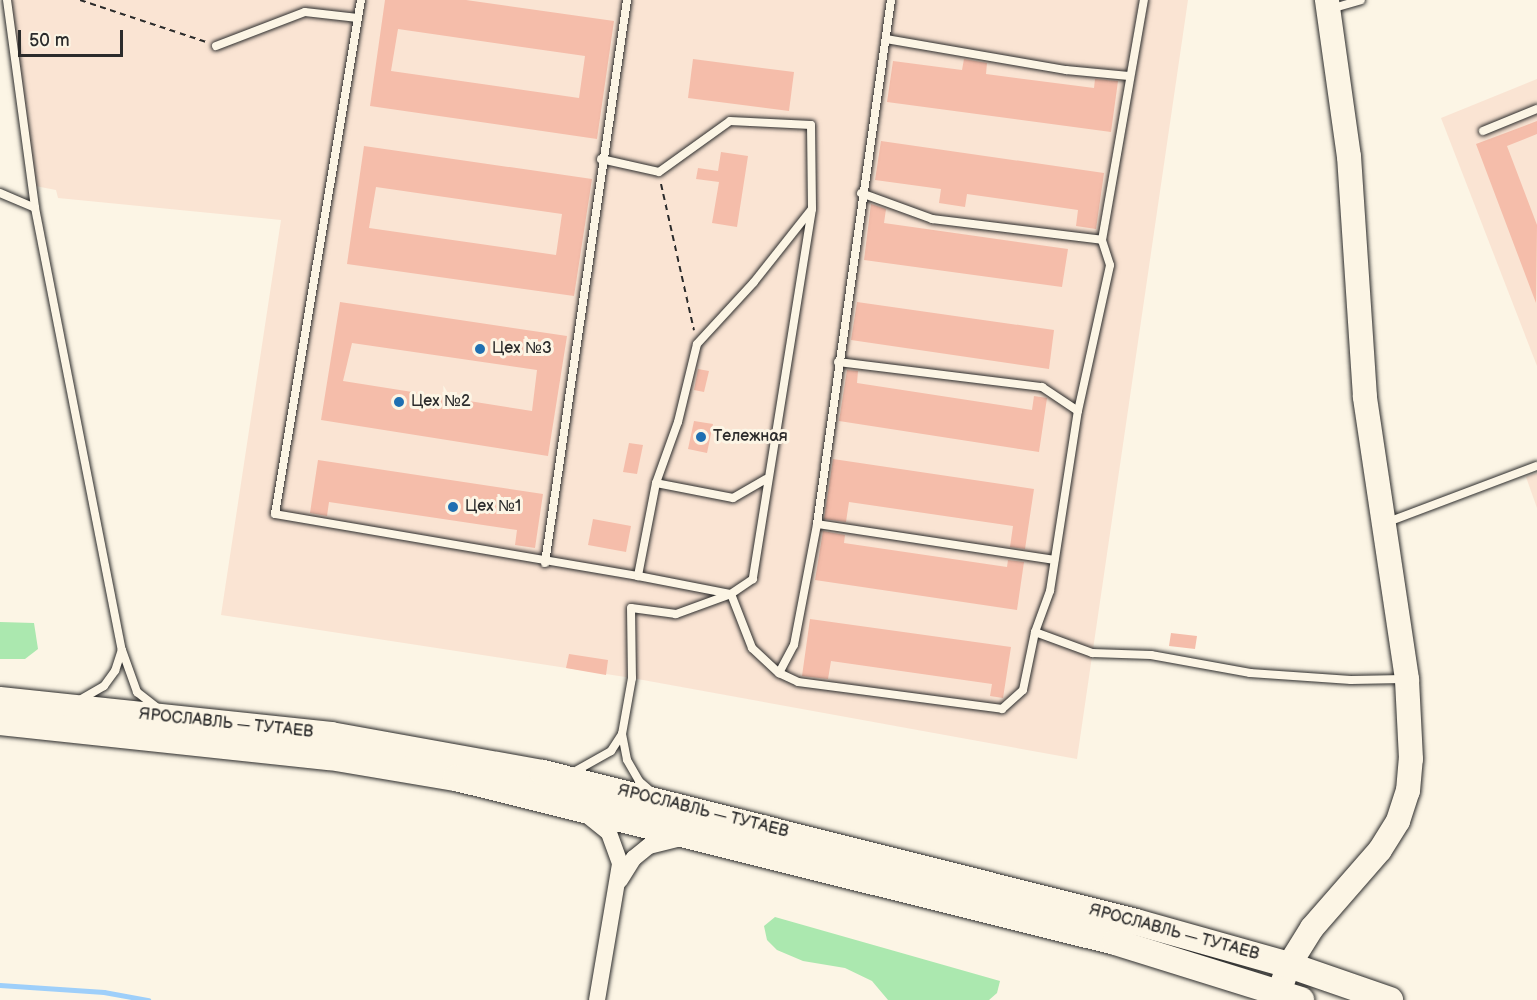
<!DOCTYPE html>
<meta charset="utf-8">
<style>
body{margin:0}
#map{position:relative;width:1537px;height:1000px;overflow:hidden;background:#fcf5e5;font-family:"Balsamiq Sans",sans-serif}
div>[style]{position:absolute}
.built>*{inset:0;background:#fae4d3}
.green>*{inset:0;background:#abe8af}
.stream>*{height:4.5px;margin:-2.25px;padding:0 2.25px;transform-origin:2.25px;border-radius:2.25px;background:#9ecffa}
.building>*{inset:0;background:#f5bdaa}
.path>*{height:2px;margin-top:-1px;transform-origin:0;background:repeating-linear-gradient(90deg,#2b2b2b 0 6px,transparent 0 10.5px)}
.roads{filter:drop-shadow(0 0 2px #2b2b2b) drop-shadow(0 0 2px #2b2b2b)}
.lane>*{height:8px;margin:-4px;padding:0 4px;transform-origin:4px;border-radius:4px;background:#fcf5e5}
.street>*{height:16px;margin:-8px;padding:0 8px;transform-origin:8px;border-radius:8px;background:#fcf5e5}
.secondary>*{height:24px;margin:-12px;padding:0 12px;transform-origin:12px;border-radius:12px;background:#fcf5e5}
.primary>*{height:26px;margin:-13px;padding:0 13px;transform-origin:13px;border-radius:13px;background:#fcf5e5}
.dots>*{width:16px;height:16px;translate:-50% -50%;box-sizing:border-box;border:3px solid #fcf5e5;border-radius:50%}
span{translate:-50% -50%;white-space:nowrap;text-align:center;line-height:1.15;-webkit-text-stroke:6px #fcf5e5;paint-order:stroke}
.poi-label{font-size:16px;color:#2b2b2b}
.left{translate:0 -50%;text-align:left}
.street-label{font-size:16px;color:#2b2b2b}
.scale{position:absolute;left:18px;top:30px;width:105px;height:27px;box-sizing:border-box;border:3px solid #2b2b2b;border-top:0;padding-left:8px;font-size:18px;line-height:21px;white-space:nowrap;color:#2b2b2b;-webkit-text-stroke:4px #fcf5e5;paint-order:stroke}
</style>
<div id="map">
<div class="built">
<i style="clip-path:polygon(5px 0,1188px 0,1077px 759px,632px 678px,221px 615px,281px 220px,58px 198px,56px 190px,30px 185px)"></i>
<i style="clip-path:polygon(1537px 79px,1537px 366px,1441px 118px)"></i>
<i style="clip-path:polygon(1537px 473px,1537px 508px,1526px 477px)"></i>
</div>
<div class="green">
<i style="clip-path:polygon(0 622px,34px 623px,38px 649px,25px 659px,0 659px)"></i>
<i style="clip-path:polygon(775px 917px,1000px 981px,997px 993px,989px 1000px,888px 1000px,872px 981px,845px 968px,803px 961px,777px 950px,767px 940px,764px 926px)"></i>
</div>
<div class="stream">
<i style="left:0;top:985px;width:104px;rotate:3.9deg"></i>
<i style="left:104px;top:992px;width:45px;rotate:10.3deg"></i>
</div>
<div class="building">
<i style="clip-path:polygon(evenodd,385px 0,466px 0,614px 21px,597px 139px,370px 106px,385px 0,398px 29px,585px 56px,579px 98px,391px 71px,398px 29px)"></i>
<i style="clip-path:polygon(693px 59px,794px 72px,789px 111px,688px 98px)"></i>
<i style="clip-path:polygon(964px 59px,987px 63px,986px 74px,1094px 88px,1095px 79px,1118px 81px,1111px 132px,887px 102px,893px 61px,962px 70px)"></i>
<i style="clip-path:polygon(1537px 121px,1537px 134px,1507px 146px,1537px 225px,1536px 303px,1476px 144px)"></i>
<i style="clip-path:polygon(881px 141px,1104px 173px,1096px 229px,1076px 226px,1078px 210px,967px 194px,965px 207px,939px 203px,941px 189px,875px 180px)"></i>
<i style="clip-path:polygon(evenodd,364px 146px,592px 179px,574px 296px,347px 264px,364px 146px,376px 187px,562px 214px,556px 255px,369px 228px,376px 187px)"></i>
<i style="clip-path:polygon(721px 152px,748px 156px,737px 227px,712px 223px,719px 182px,696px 179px,698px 168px,718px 171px)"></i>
<i style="clip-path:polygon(871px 204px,886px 209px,884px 223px,1068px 249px,1062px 287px,864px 260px)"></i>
<i style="clip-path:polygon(evenodd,340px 302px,567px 336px,548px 456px,321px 420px,340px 302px,352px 343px,537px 370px,532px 411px,343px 381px,352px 343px)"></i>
<i style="clip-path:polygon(857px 302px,1054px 330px,1049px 369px,851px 340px)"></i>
<i style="clip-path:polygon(698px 369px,709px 371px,704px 392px,694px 390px)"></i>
<i style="clip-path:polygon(847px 370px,858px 371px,857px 383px,1032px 410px,1034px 396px,1047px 398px,1039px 452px,839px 421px)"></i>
<i style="clip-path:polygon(694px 421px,713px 424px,707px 453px,688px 449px)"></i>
<i style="clip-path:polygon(629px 443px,643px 445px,637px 474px,623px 472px)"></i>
<i style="clip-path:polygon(833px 459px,1034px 489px,1025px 549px,1010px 547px,1013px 526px,849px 502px,846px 522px,824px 519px)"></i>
<i style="clip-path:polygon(318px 460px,543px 494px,535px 548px,515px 545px,517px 530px,329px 502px,327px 516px,310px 513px)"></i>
<i style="clip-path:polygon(593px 519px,631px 526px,626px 552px,588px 545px)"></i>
<i style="clip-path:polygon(823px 531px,845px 535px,844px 543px,1007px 567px,1008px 560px,1024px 562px,1017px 610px,815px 580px)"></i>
<i style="clip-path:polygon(810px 619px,1011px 647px,1003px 698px,990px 696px,992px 684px,831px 661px,828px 679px,802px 676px)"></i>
<i style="clip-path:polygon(1171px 633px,1197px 636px,1195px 649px,1169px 646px)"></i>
<i style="clip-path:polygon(569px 654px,608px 660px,606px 675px,566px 668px)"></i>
</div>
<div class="path">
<i style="left:80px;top:0;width:133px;rotate:18.4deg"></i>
<i style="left:661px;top:184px;width:150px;rotate:77.3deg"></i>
</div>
<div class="roads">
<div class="lane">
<i style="left:7px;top:0;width:210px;rotate:82.3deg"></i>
<i style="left:361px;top:0;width:521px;rotate:99.5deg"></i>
<i style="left:275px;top:514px;width:368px;rotate:9.7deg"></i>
<i style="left:1330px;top:9px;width:32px;rotate:-16deg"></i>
<i style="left:886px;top:39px;width:183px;rotate:9.8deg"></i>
<i style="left:1066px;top:70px;width:63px;rotate:5.4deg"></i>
<i style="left:216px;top:46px;width:95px;rotate:-20.9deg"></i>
<i style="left:305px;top:12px;width:53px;rotate:6.5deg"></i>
<i style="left:1483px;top:131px;width:58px;rotate:-22.2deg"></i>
<i style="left:601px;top:159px;width:59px;rotate:12.6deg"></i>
<i style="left:659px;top:172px;width:87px;rotate:-35.7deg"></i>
<i style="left:730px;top:121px;width:81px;rotate:2.8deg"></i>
<i style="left:811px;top:125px;width:84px;rotate:89.3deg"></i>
<i style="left:812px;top:209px;width:375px;rotate:99.1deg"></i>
<i style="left:753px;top:579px;width:27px;rotate:146deg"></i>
<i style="left:731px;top:594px;width:59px;rotate:160deg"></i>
<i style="left:676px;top:614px;width:45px;rotate:-172.4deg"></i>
<i style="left:631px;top:608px;width:70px;rotate:89.2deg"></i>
<i style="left:632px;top:678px;width:57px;rotate:100.1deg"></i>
<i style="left:622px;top:734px;width:26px;rotate:79deg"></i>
<i style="left:627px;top:760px;width:24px;rotate:60deg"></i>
<i style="left:639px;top:781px;width:18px;rotate:41deg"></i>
<i style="left:0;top:193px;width:38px;rotate:23deg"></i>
<i style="left:35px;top:208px;width:450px;rotate:78.9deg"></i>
<i style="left:122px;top:650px;width:45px;rotate:70.3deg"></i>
<i style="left:137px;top:692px;width:28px;rotate:38deg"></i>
<i style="left:861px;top:193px;width:76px;rotate:20.1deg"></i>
<i style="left:932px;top:219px;width:171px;rotate:7deg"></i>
<i style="left:838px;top:362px;width:206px;rotate:7deg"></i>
<i style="left:1042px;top:387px;width:43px;rotate:33.7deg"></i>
<i style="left:766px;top:479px;width:38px;rotate:150deg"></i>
<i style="left:733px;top:498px;width:78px;rotate:-169deg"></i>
<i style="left:656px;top:483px;width:65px;rotate:-70.2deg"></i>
<i style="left:678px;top:422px;width:80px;rotate:-76.3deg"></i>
<i style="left:697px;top:344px;width:84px;rotate:-47.4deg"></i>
<i style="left:754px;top:282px;width:92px;rotate:-51.6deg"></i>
<i style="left:656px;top:483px;width:95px;rotate:101deg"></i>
<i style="left:638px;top:576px;width:95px;rotate:11deg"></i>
<i style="left:731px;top:594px;width:58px;rotate:68.7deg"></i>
<i style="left:752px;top:648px;width:37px;rotate:43deg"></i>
<i style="left:779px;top:673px;width:32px;rotate:-62deg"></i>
<i style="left:794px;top:645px;width:123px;rotate:-79.2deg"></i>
<i style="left:817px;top:524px;width:529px;rotate:-81.96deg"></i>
<i style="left:1385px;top:523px;width:162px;rotate:-20.6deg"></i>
<i style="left:817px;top:524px;width:240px;rotate:8.6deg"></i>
<i style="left:545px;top:563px;width:569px;rotate:-81.71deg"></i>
<i style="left:1035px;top:632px;width:61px;rotate:20.2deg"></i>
<i style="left:1092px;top:653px;width:59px;rotate:1.9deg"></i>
<i style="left:1151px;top:655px;width:101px;rotate:10.3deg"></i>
<i style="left:1250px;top:673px;width:101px;rotate:4deg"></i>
<i style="left:1351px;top:680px;width:53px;rotate:-1.1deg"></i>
<i style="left:779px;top:673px;width:21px;rotate:25deg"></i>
<i style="left:798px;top:682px;width:206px;rotate:7.5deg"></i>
<i style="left:1002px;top:709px;width:28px;rotate:-42deg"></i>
<i style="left:1023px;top:690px;width:59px;rotate:-78.3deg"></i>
<i style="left:1035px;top:632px;width:44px;rotate:-69.9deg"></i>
<i style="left:1050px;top:591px;width:182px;rotate:-81.2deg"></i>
<i style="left:1078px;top:411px;width:149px;rotate:-77.6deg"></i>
<i style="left:1110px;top:265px;width:26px;rotate:-108deg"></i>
<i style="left:1102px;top:240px;width:244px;rotate:-80.1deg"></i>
<i style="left:78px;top:701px;width:30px;rotate:-30deg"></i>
<i style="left:104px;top:686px;width:19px;rotate:-54deg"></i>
<i style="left:115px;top:671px;width:22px;rotate:-72deg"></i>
<i style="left:572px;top:773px;width:45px;rotate:-29.4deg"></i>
<i style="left:611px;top:751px;width:20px;rotate:-57deg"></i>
</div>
<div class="street">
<i style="left:587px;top:815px;width:28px;rotate:39deg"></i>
<i style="left:609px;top:833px;width:33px;rotate:70deg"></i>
<i style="left:620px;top:864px;width:138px;rotate:99.6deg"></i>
<i style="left:620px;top:880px;width:26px;rotate:-58deg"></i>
<i style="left:634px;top:858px;width:19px;rotate:-39deg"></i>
<i style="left:649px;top:846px;width:33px;rotate:-14deg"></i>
</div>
<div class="secondary">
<i style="left:1279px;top:992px;width:29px;rotate:-70deg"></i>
<i style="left:1289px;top:965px;width:44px;rotate:-58.1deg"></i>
<i style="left:1312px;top:928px;width:103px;rotate:-48.9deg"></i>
<i style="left:1380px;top:850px;width:34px;rotate:-58deg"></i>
<i style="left:1398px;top:821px;width:32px;rotate:-72deg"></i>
<i style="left:1408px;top:791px;width:32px;rotate:-85deg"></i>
<i style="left:1411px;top:759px;width:80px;rotate:-92.9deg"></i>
<i style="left:1407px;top:679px;width:285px;rotate:-98.5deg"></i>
<i style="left:1365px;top:397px;width:241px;rotate:-93.8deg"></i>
<i style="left:1349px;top:157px;width:159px;rotate:-98deg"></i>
</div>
<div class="primary">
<i style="left:0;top:700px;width:333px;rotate:6deg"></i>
<i style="left:331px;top:735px;width:215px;rotate:10.2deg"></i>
<i style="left:543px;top:773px;width:611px;rotate:14.1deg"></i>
<i style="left:1136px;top:922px;width:159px;rotate:15.7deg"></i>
<i style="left:1289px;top:965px;width:107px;rotate:19.1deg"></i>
<i style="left:0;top:722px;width:332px;rotate:6.1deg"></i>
<i style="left:330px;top:757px;width:128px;rotate:9.5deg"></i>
<i style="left:456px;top:778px;width:679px;rotate:13.97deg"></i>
<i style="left:1115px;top:942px;width:195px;rotate:17.3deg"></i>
</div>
</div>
<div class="dots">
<i style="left:480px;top:349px;background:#1f6fb2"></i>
<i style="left:399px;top:402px;background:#1f6fb2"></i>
<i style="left:701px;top:437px;background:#1f6fb2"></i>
<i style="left:453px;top:507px;background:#1f6fb2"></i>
</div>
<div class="poi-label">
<span class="left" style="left:492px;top:349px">Цех №3</span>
<span class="left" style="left:411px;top:402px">Цех №2</span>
<span class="left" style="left:713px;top:437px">Тележная</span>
<span class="left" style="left:465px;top:507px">Цех №1</span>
</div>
<div class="street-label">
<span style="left:226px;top:724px;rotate:6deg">ЯРОСЛАВЛЬ — ТУТАЕВ</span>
<span style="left:703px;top:812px;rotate:14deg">ЯРОСЛАВЛЬ — ТУТАЕВ</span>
<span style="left:1174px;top:933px;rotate:15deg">ЯРОСЛАВЛЬ — ТУТАЕВ</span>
</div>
<div class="scale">50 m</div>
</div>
